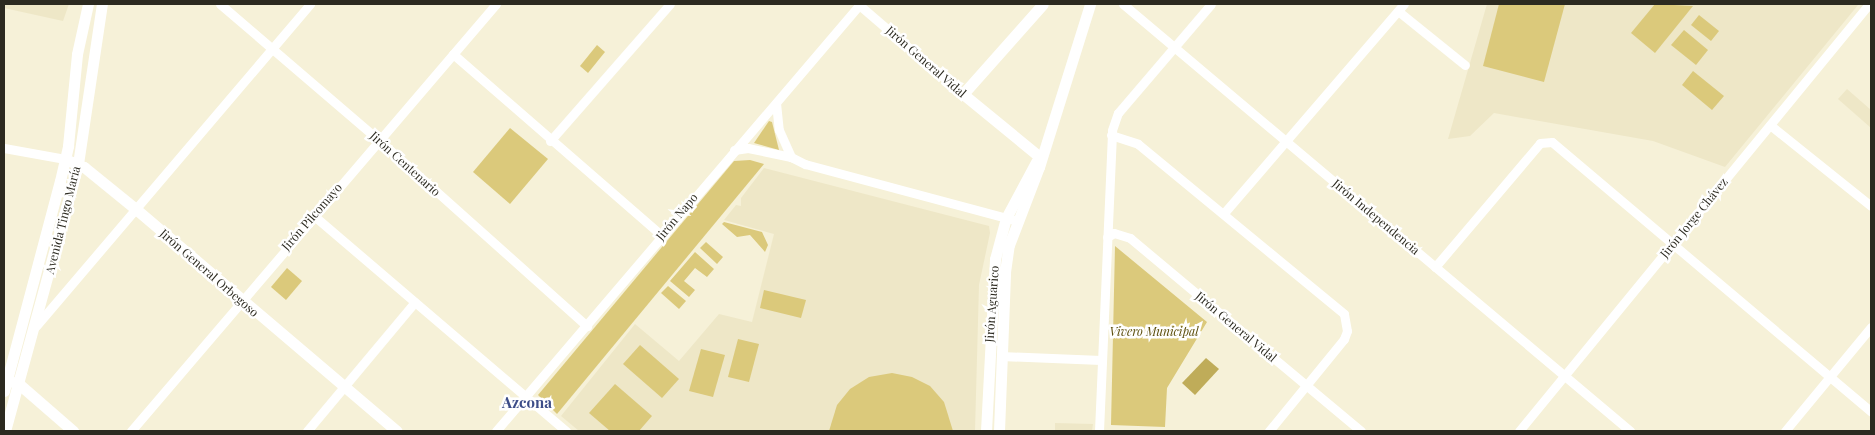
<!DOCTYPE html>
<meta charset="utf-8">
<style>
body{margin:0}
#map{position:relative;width:1875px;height:435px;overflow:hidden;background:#f6f1d8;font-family:"Playfair Display",serif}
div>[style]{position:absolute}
.built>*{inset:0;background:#eee7c7}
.green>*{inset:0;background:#dbc97b}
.water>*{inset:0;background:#bfac59}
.street>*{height:9px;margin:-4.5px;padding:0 4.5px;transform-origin:4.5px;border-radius:4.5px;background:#fff}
.secondary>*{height:11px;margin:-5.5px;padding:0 5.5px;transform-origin:5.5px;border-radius:5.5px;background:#fff}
span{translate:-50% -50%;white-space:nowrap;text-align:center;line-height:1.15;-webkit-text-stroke:5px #fff;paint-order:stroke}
.street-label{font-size:12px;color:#2c2a20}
.park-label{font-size:12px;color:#5b4d0b;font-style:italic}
.quarter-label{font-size:15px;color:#3d4d88;font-weight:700}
.frame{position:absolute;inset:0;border:5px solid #2c2a20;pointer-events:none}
</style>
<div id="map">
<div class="built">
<i style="clip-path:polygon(4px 4px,69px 4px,63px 21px,4px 8px)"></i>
<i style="clip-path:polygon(1487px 4px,1857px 4px,1858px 5px,1725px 167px,1653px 141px,1494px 113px,1470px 136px,1448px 139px)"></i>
<i style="clip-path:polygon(1847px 89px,1871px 110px,1871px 128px,1838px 99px)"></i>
<i style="clip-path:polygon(764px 168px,989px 226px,990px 233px,979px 285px,975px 431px,579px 431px,561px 416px,635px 324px,679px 361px,719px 314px,752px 322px,774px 234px,724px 220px,736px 205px,741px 206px,741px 198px)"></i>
<i style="clip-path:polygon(1055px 423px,1093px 424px,1092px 431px,1055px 431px)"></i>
</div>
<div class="green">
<i style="clip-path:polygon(1499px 4px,1565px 4px,1544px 82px,1483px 66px)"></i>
<i style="clip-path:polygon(1655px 4px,1693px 6px,1655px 53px,1631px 33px)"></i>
<i style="clip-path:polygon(1699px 15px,1719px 31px,1711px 41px,1691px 25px)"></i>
<i style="clip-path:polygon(1684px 30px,1708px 50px,1696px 65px,1671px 45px)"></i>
<i style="clip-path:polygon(597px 45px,605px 52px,588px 73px,580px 66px)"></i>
<i style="clip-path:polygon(1693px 71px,1724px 96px,1712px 110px,1682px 85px)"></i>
<i style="clip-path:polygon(769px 121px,772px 122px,779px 150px,754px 143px)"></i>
<i style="clip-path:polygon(510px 128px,548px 159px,510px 204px,473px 172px)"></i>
<i style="clip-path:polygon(750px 160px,764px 164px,557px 414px,538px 395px,734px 161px)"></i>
<i style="clip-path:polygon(724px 222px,762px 232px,768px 245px,765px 252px,750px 235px,737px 237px,722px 224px)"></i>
<i style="clip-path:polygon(706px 242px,723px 257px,717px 264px,700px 248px)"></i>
<i style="clip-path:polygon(1115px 246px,1207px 322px,1167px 388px,1165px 427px,1111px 425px)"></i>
<i style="clip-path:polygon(695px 252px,714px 269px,707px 277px,695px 268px,684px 281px,695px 290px,689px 297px,670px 281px)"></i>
<i style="clip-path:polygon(287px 268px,302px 281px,286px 300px,271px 287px)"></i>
<i style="clip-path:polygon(668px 286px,686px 301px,679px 309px,661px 293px)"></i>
<i style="clip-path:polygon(764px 290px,806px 300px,801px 318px,760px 308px)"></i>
<i style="clip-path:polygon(738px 339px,759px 344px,749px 382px,728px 377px)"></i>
<i style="clip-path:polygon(640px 345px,679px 379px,662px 398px,623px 364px)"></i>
<i style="clip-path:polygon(701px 349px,725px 355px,713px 397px,689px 391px)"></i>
<i style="clip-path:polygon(892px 373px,912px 377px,930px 386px,944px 402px,953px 431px,829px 431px,837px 405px,850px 389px,869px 377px)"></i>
<i style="clip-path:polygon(615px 384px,652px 416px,639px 431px,610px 431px,589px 413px)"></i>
</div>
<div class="water">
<i style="clip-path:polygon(1206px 358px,1219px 369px,1195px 395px,1182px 383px)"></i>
</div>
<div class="street">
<i style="left:220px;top:4px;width:211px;rotate:40.6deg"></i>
<i style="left:380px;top:141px;width:278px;rotate:41.8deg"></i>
<i style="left:858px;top:4px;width:138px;rotate:40.6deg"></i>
<i style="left:1123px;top:4px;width:663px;rotate:40.1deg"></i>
<i style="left:1398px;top:11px;width:86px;rotate:38.9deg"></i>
<i style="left:453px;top:54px;width:276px;rotate:41deg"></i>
<i style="left:776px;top:103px;width:27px;rotate:84deg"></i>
<i style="left:779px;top:130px;width:30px;rotate:66deg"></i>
<i style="left:1770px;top:125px;width:129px;rotate:38.7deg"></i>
<i style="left:1111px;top:135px;width:28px;rotate:18deg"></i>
<i style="left:1138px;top:144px;width:267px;rotate:39.5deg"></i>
<i style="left:1344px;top:314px;width:17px;rotate:80deg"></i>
<i style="left:1347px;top:331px;width:9px;rotate:111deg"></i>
<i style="left:1344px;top:339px;width:119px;rotate:129.2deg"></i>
<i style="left:550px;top:141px;width:182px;rotate:-48.8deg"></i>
<i style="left:4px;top:148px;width:62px;rotate:10.2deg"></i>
<i style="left:734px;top:150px;width:14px;rotate:-8deg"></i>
<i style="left:748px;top:148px;width:44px;rotate:11.8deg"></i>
<i style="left:791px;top:157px;width:16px;rotate:27deg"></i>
<i style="left:805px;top:164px;width:220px;rotate:15deg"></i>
<i style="left:1224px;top:213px;width:276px;rotate:-49.3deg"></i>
<i style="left:313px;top:215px;width:333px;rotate:40.5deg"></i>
<i style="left:1107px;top:237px;width:8px;rotate:-30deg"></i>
<i style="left:1114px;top:233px;width:17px;rotate:17deg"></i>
<i style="left:1130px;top:238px;width:301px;rotate:39.9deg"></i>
<i style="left:1435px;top:267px;width:162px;rotate:-49.7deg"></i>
<i style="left:1540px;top:143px;width:12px;rotate:-5deg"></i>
<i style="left:1552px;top:142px;width:418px;rotate:40.2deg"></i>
<i style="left:36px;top:326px;width:423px;rotate:-49.6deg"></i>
<i style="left:1001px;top:356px;width:100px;rotate:2.3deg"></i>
<i style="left:131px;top:431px;width:562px;rotate:-49.48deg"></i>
<i style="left:307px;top:431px;width:168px;rotate:-50.1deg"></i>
<i style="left:496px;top:431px;width:561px;rotate:-49.55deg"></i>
<i style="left:1099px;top:431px;width:301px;rotate:-87.5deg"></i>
<i style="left:1112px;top:130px;width:18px;rotate:-71deg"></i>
<i style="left:1118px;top:113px;width:143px;rotate:-49.5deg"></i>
<i style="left:1519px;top:431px;width:552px;rotate:-50.66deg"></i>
<i style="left:1785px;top:431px;width:135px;rotate:-50.4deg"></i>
</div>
<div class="secondary">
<i style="left:1041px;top:158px;width:101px;rotate:-140.6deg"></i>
<i style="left:963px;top:94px;width:120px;rotate:-48.4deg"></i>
<i style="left:65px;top:159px;width:21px;rotate:23deg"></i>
<i style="left:84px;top:167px;width:68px;rotate:39.1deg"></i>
<i style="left:137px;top:210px;width:341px;rotate:40.4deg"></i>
<i style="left:13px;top:382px;width:6px;rotate:18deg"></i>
<i style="left:19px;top:384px;width:72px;rotate:41deg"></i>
<i style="left:4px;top:391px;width:217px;rotate:-75.1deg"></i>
<i style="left:60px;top:181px;width:36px;rotate:-77deg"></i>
<i style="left:68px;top:146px;width:92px;rotate:-84.4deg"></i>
<i style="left:77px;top:54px;width:51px;rotate:-77.6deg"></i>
<i style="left:5px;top:431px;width:277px;rotate:-74.7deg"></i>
<i style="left:78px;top:164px;width:162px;rotate:-81.5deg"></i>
<i style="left:986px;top:431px;width:172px;rotate:-87deg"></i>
<i style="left:995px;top:259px;width:42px;rotate:-75deg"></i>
<i style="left:1006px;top:218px;width:64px;rotate:-61.8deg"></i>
<i style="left:999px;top:431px;width:159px;rotate:-87.8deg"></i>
<i style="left:1005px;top:272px;width:27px;rotate:-82deg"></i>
<i style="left:1009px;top:245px;width:84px;rotate:-69deg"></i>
<i style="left:1039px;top:167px;width:171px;rotate:-72.6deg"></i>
</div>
<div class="street-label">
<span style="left:926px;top:62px;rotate:41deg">Jirón General Vidal</span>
<span style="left:405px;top:164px;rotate:42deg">Jirón Centenario</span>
<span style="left:312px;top:217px;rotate:-49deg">Jirón Pilcomayo</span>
<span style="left:677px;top:217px;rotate:-50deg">Jirón Napo</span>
<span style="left:1376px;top:217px;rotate:40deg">Jirón Independencia</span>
<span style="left:1694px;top:218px;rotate:-51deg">Jirón Jorge Chávez</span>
<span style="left:63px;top:220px;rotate:-76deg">Avenida Tingo María</span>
<span style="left:209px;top:273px;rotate:41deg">Jirón General Orbegoso</span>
<span style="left:992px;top:304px;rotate:-86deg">Jirón Aguarico</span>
<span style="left:1236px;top:327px;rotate:40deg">Jirón General Vidal</span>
</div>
<div class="park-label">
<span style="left:1154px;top:332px">Vivero Municipal</span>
</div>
<div class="quarter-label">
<span style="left:527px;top:403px">Azcona</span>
</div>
<div class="frame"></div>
</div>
